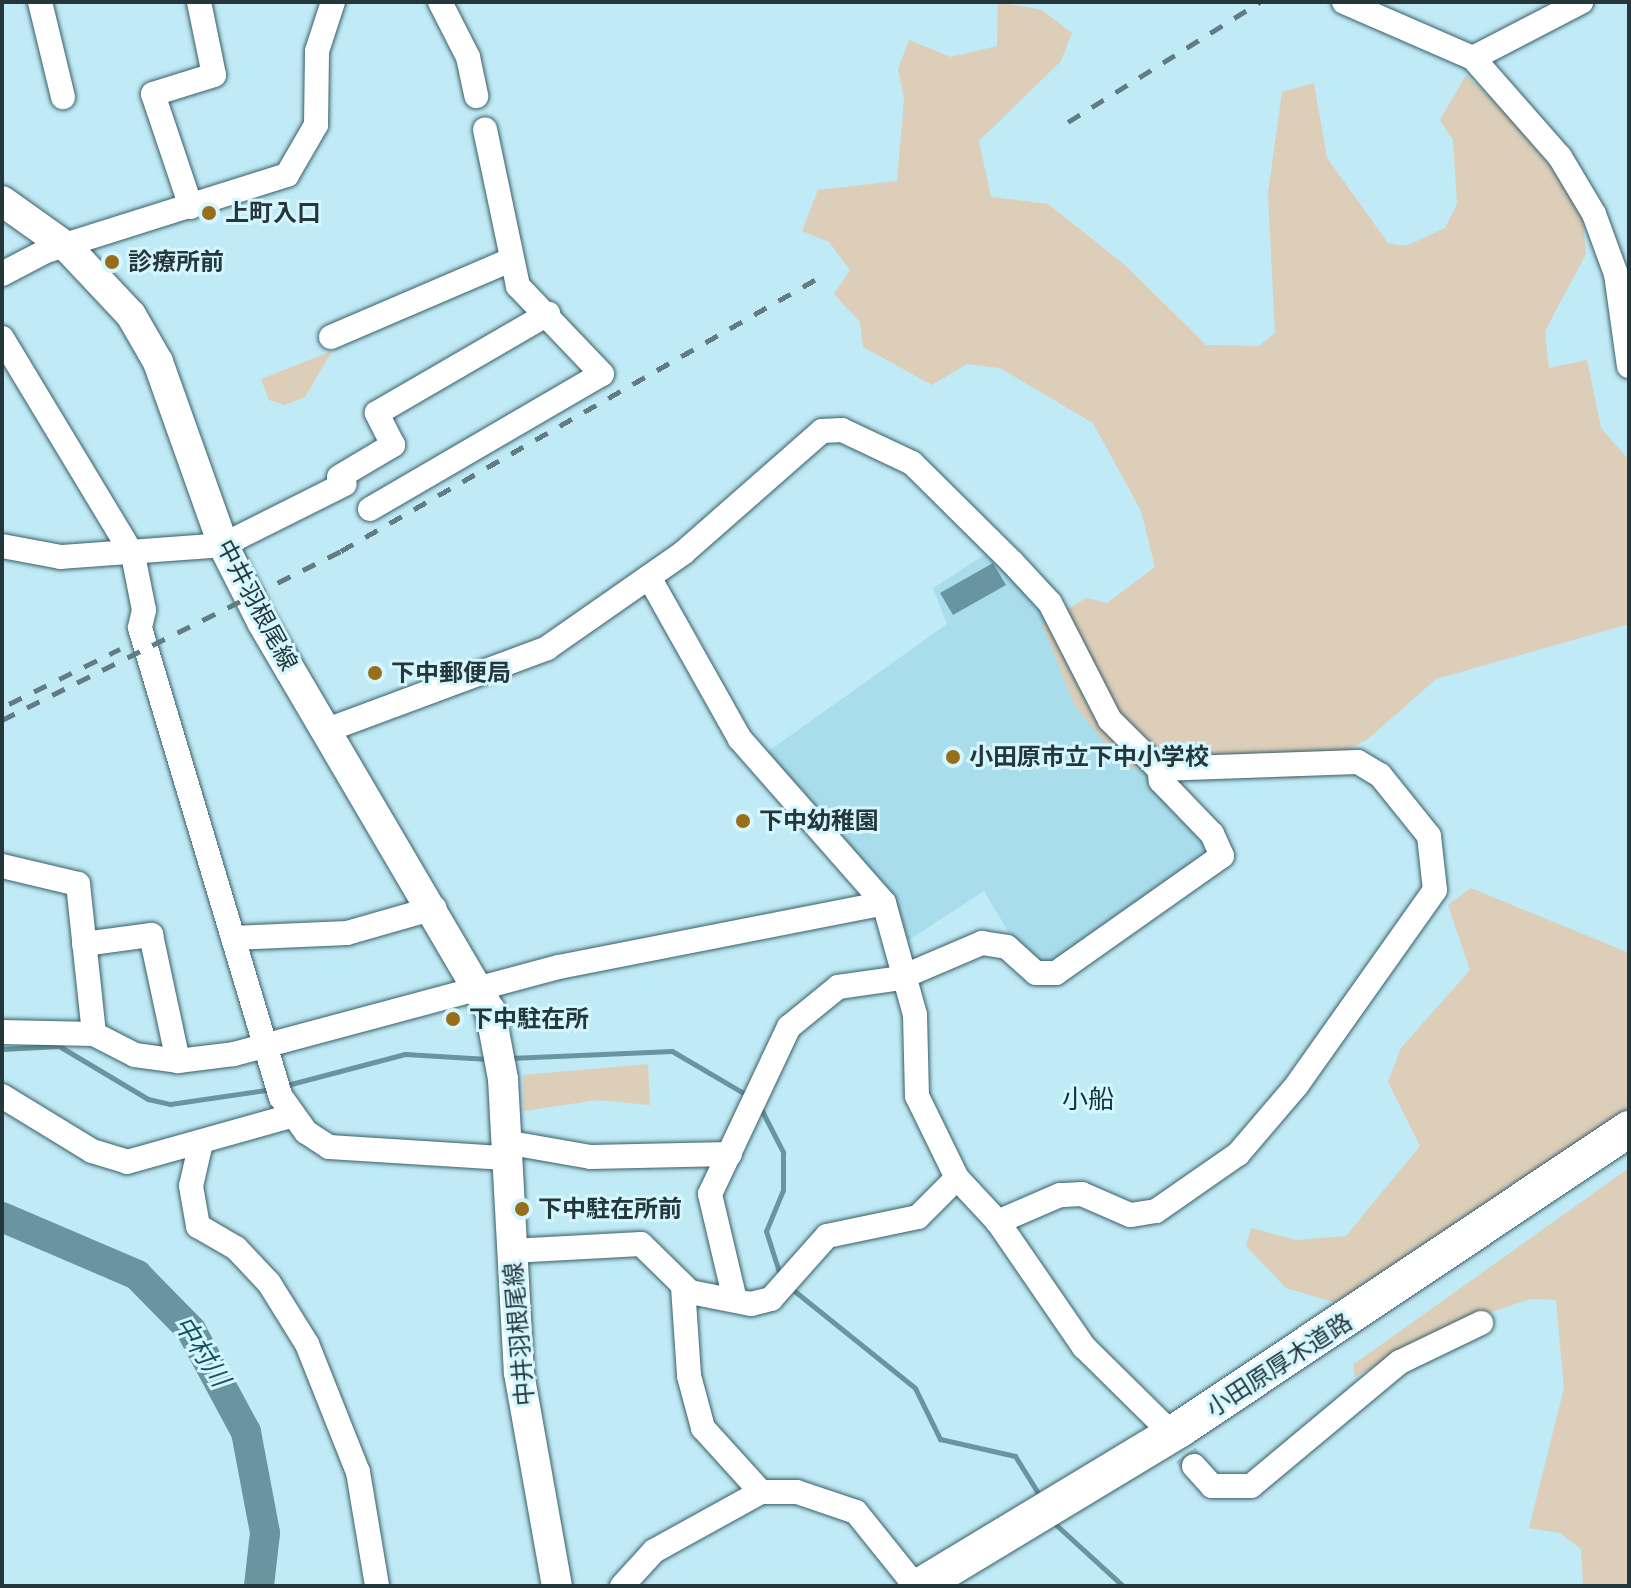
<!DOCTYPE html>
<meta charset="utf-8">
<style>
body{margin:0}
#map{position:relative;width:1631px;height:1588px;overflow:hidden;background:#c0eaf5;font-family:Lora,"Noto Sans JP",serif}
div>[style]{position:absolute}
.built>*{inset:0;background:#aaddeb}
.green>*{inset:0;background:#dcceb8}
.water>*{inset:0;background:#6995a1}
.stream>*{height:5px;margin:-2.5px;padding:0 2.5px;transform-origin:2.5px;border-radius:2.5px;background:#6995a1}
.river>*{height:30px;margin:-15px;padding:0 15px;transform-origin:15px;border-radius:15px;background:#6995a1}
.minor-tunnel>*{height:24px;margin-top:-12px;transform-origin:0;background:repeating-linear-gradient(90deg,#a1c6d0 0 24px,transparent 0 36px)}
.roads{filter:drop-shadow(0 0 2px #395f69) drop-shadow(0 0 2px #395f69)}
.minor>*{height:24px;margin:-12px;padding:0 12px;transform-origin:12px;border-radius:12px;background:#fff}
.major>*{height:30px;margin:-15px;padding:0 15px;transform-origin:15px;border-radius:15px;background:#fff}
.highway>*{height:36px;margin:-18px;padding:0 18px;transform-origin:18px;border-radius:18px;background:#fff}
.rail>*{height:5px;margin-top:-2.5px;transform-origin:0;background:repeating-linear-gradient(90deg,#627c83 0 14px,transparent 0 28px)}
.dots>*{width:22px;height:22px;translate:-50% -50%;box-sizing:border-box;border:4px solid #d4f6ff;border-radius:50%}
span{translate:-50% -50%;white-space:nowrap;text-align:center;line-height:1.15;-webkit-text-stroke:6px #d4f6ff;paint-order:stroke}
.poi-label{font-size:24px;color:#26373b;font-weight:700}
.left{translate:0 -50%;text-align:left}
.street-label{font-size:24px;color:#26373b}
.neighbourhood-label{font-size:26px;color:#0b343d}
.water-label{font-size:26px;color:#155361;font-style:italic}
.frame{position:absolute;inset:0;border:4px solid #26373b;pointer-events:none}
</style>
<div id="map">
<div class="built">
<i style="clip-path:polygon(992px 550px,1037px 598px,1151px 782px,1204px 843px,1204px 858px,1043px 968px,1019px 950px,984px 891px,906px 942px,763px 755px,947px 624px,933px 588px)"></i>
</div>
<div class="green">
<i style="clip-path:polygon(998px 2px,1042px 10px,1072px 33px,1061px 61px,979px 141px,991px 197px,1048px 204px,1125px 265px,1206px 345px,1259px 346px,1275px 333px,1268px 193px,1282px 92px,1314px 83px,1327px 158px,1388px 243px,1406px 246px,1445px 228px,1457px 204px,1453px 140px,1440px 120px,1466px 75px,1508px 115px,1581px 205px,1586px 254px,1545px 331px,1549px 368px,1587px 360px,1601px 428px,1629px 460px,1629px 624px,1436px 679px,1369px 738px,1299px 779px,1126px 768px,1075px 706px,1042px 624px,1086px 598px,1107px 603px,1155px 567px,1141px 511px,1093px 423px,1000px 368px,967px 364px,932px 385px,863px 347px,860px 322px,834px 294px,850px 270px,829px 242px,802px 231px,818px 190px,897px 181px,904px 99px,898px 69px,909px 40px,951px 57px,997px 46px)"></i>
<i style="clip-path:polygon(332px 351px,305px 397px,285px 405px,269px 400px,261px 379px)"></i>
<i style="clip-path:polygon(1471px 888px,1629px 953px,1629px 1110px,1340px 1304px,1286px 1288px,1246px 1246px,1251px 1228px,1296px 1240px,1346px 1236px,1420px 1146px,1388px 1082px,1401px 1048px,1470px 970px,1448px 905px)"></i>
<i style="clip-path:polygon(648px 1064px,650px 1105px,597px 1100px,524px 1111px,523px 1075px)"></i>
<i style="clip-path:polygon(1629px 1168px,1629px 1586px,1583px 1586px,1581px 1549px,1560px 1533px,1529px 1528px,1564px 1388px,1556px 1300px,1530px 1299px,1454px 1325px,1354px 1377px,1354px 1364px)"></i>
</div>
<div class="water">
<i style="clip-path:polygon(993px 563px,1006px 585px,953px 615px,940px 593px)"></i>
</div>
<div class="stream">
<i style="left:2px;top:1049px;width:57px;rotate:-3deg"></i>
<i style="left:59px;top:1046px;width:104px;rotate:30.8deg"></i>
<i style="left:148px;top:1099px;width:23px;rotate:13deg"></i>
<i style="left:170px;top:1104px;width:104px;rotate:-8.3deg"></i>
<i style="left:510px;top:1058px;width:162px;rotate:-2.5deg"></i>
<i style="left:672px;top:1051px;width:91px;rotate:30.5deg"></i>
<i style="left:287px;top:1085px;width:122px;rotate:-14.7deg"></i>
<i style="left:405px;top:1054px;width:83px;rotate:3.4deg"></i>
<i style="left:760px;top:1107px;width:51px;rotate:62.9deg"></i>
<i style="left:783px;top:1152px;width:38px;rotate:90deg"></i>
<i style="left:783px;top:1190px;width:44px;rotate:112.5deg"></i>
<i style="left:766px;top:1231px;width:46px;rotate:72.3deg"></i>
<i style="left:792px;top:1289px;width:158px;rotate:38.8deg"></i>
<i style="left:915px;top:1388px;width:57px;rotate:63.9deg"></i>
<i style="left:940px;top:1439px;width:77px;rotate:12.8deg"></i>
<i style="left:1015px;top:1456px;width:47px;rotate:58deg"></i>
<i style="left:1054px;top:1523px;width:93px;rotate:42.4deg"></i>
</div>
<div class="river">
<i style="left:2px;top:1217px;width:147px;rotate:23.2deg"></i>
<i style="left:137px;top:1275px;width:77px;rotate:45.5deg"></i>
<i style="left:191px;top:1330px;width:116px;rotate:61.7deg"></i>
<i style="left:246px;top:1432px;width:103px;rotate:79.3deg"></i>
<i style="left:265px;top:1533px;width:53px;rotate:96.5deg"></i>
</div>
<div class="minor-tunnel">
<i style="left:1164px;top:1426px;width:50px;rotate:53.1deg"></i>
</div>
<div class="roads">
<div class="minor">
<i style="left:40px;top:2px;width:98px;rotate:76.4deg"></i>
<i style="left:440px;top:2px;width:62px;rotate:63deg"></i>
<i style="left:468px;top:57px;width:40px;rotate:78deg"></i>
<i style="left:1344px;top:2px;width:141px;rotate:23.5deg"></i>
<i style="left:1473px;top:58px;width:122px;rotate:-27.4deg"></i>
<i style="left:1473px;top:58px;width:132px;rotate:48.7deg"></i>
<i style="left:1560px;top:157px;width:66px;rotate:59.2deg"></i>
<i style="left:1594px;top:214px;width:64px;rotate:69.9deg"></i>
<i style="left:1616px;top:274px;width:93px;rotate:82deg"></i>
<i style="left:191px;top:207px;width:119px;rotate:-108.6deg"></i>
<i style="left:153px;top:94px;width:64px;rotate:-17.3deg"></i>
<i style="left:214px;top:75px;width:75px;rotate:-101.6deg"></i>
<i style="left:2px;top:274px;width:50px;rotate:-27.6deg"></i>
<i style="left:46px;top:251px;width:253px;rotate:-17.5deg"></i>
<i style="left:287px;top:175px;width:58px;rotate:-59.9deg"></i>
<i style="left:316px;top:125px;width:74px;rotate:-89.2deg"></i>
<i style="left:317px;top:51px;width:52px;rotate:-71.9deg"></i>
<i style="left:331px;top:337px;width:196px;rotate:-23.2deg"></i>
<i style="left:2px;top:338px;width:253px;rotate:58.9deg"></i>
<i style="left:133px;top:555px;width:56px;rotate:78.7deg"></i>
<i style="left:144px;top:610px;width:18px;rotate:103deg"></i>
<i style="left:140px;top:628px;width:490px;rotate:73.3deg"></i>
<i style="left:281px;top:1097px;width:43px;rotate:54.5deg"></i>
<i style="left:306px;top:1132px;width:27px;rotate:33deg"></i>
<i style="left:329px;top:1147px;width:177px;rotate:3.6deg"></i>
<i style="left:339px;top:477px;width:63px;rotate:-30.7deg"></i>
<i style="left:393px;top:445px;width:36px;rotate:-117deg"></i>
<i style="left:377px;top:413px;width:198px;rotate:-30.1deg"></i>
<i style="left:370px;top:509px;width:268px;rotate:-30.2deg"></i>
<i style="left:602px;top:374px;width:122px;rotate:-133.7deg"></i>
<i style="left:518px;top:286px;width:160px;rotate:-101.9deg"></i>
<i style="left:2px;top:546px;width:60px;rotate:10.6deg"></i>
<i style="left:61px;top:557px;width:162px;rotate:-4.2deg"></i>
<i style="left:223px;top:545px;width:136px;rotate:-26.6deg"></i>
<i style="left:649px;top:577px;width:186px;rotate:60.7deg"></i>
<i style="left:740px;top:739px;width:218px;rotate:48.7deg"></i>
<i style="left:884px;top:903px;width:116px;rotate:74.5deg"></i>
<i style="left:915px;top:1015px;width:81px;rotate:88.6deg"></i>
<i style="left:917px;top:1096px;width:91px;rotate:64deg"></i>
<i style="left:957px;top:1178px;width:60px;rotate:47deg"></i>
<i style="left:998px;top:1222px;width:152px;rotate:55.5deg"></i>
<i style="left:1084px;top:1347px;width:112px;rotate:44.6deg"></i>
<i style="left:327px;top:730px;width:235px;rotate:-20.4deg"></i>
<i style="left:547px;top:648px;width:166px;rotate:-34.9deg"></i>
<i style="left:683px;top:553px;width:185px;rotate:-41.3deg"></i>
<i style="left:822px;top:431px;width:20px;rotate:-3deg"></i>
<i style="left:842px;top:430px;width:77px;rotate:25.2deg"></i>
<i style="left:912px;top:463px;width:141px;rotate:44.7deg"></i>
<i style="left:1012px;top:562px;width:56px;rotate:47.2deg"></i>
<i style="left:1050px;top:603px;width:131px;rotate:62.9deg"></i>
<i style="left:1110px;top:720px;width:69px;rotate:45deg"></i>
<i style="left:2px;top:866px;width:78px;rotate:13.3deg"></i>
<i style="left:78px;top:884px;width:151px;rotate:83.9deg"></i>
<i style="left:233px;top:938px;width:114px;rotate:-2.5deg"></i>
<i style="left:347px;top:933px;width:91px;rotate:-15.9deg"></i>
<i style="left:84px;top:944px;width:68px;rotate:-7.7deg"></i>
<i style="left:151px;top:935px;width:129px;rotate:77.9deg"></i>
<i style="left:907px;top:975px;width:82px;rotate:-23.1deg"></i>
<i style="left:982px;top:943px;width:25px;rotate:9deg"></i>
<i style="left:1007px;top:947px;width:39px;rotate:42deg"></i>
<i style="left:1036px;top:973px;width:20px"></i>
<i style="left:1056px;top:973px;width:203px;rotate:-35.2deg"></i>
<i style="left:1222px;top:856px;width:24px;rotate:-114deg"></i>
<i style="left:1212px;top:834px;width:74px;rotate:-133.9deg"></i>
<i style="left:1161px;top:781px;width:12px;rotate:-99deg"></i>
<i style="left:1159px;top:769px;width:199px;rotate:-2deg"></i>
<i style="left:1358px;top:762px;width:26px;rotate:31deg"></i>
<i style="left:1380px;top:775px;width:78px;rotate:51.2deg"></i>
<i style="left:1429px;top:836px;width:54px;rotate:83.7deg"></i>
<i style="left:1435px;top:890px;width:239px;rotate:125.3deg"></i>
<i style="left:1297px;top:1085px;width:91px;rotate:130.5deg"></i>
<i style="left:1238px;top:1154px;width:100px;rotate:145.2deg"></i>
<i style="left:1156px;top:1211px;width:26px;rotate:171deg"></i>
<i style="left:1130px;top:1215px;width:52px;rotate:-156.4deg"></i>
<i style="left:1082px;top:1194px;width:22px;rotate:177deg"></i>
<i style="left:1060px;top:1195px;width:68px;rotate:156.5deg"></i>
<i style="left:2px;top:1032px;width:92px;rotate:1.2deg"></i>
<i style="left:94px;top:1034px;width:46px;rotate:27.1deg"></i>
<i style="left:135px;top:1055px;width:43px;rotate:7.9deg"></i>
<i style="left:178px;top:1061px;width:56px;rotate:-7.1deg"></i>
<i style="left:234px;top:1054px;width:336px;rotate:-15deg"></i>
<i style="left:559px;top:967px;width:331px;rotate:-11.1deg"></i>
<i style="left:2px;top:1096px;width:105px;rotate:31.4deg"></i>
<i style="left:92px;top:1151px;width:37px;rotate:17deg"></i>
<i style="left:127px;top:1162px;width:173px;rotate:-15.7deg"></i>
<i style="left:505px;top:1142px;width:87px;rotate:9.9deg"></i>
<i style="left:591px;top:1157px;width:139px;rotate:-1.2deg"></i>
<i style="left:200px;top:1147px;width:40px;rotate:103deg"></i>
<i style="left:191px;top:1186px;width:41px;rotate:80.1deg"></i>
<i style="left:198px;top:1226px;width:44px;rotate:30.1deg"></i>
<i style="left:236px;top:1248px;width:48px;rotate:46.7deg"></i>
<i style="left:269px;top:1283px;width:72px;rotate:58.1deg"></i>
<i style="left:307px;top:1344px;width:138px;rotate:68.3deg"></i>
<i style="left:358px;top:1472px;width:116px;rotate:80.5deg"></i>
<i style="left:511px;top:1251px;width:130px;rotate:-3.1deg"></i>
<i style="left:641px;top:1244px;width:69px;rotate:44.4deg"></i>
<i style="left:690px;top:1292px;width:62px;rotate:11.1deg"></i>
<i style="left:751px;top:1304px;width:21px;rotate:-14deg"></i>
<i style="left:771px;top:1299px;width:84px;rotate:-48.4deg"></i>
<i style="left:827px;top:1236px;width:93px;rotate:-11.8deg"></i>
<i style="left:918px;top:1217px;width:55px;rotate:-45deg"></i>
<i style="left:683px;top:1287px;width:89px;rotate:86.1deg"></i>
<i style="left:689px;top:1376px;width:54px;rotate:74.9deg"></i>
<i style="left:703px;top:1428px;width:86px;rotate:47.8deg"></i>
<i style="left:735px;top:1300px;width:109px;rotate:-103.3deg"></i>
<i style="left:710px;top:1194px;width:185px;rotate:-64.7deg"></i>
<i style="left:789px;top:1027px;width:63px;rotate:-39.2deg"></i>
<i style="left:838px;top:987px;width:70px;rotate:-8.2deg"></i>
<i style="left:1194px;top:1466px;width:27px;rotate:48deg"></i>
<i style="left:1212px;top:1486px;width:39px"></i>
<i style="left:1251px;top:1486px;width:194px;rotate:-39.8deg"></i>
<i style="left:1400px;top:1362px;width:90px;rotate:-25.7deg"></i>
<i style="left:622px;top:1586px;width:47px;rotate:-47.6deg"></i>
<i style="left:654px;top:1551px;width:122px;rotate:-28.9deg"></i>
<i style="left:761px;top:1492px;width:36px"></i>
<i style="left:797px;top:1492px;width:62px;rotate:18.7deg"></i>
<i style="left:856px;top:1512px;width:85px;rotate:51.2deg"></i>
</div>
<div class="major">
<i style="left:2px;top:201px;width:81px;rotate:35.5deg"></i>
<i style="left:68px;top:248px;width:92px;rotate:46.8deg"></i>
<i style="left:131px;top:315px;width:54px;rotate:60.1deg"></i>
<i style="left:158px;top:362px;width:194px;rotate:70.4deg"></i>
<i style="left:223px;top:545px;width:86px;rotate:63.1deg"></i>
<i style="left:262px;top:622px;width:450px;rotate:59.6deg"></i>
<i style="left:490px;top:1010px;width:70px;rotate:79.3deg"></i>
<i style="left:503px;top:1079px;width:294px;rotate:86.9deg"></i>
<i style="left:519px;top:1373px;width:216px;rotate:79.9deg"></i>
</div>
<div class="highway">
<i style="left:920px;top:1586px;width:304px;rotate:-31.1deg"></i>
<i style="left:1180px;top:1429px;width:540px;rotate:-33.75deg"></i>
</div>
</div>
<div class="rail">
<i style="left:1068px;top:122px;width:226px;rotate:-32deg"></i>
<i style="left:9px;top:704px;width:124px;rotate:-26.4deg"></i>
<i style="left:2px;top:720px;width:379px;rotate:-26.5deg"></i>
<i style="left:341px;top:551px;width:558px;rotate:-29.78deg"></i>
</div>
<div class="dots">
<i style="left:209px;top:213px;background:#996e1b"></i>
<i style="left:112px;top:262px;background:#996e1b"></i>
<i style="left:375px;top:673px;background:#996e1b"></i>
<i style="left:953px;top:757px;background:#996e1b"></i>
<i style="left:743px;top:821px;background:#996e1b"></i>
<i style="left:453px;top:1019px;background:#996e1b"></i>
<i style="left:522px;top:1209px;background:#996e1b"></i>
</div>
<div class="poi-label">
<span class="left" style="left:225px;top:213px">上町入口</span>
<span class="left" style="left:128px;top:262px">診療所前</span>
<span class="left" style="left:391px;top:673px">下中郵便局</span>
<span class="left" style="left:969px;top:757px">小田原市立下中小学校</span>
<span class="left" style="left:759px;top:821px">下中幼稚園</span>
<span class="left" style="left:469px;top:1019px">下中駐在所</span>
<span class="left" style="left:538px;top:1209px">下中駐在所前</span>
</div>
<div class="street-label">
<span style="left:257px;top:605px;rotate:62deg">中井羽根尾線</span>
<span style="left:519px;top:1334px;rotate:-95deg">中井羽根尾線</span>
<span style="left:1279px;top:1365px;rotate:-33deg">小田原厚木道路</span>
</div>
<div class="neighbourhood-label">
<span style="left:1088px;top:1099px">小船</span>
</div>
<div class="water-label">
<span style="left:202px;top:1351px;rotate:57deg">中村川</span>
</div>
<div class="frame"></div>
</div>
